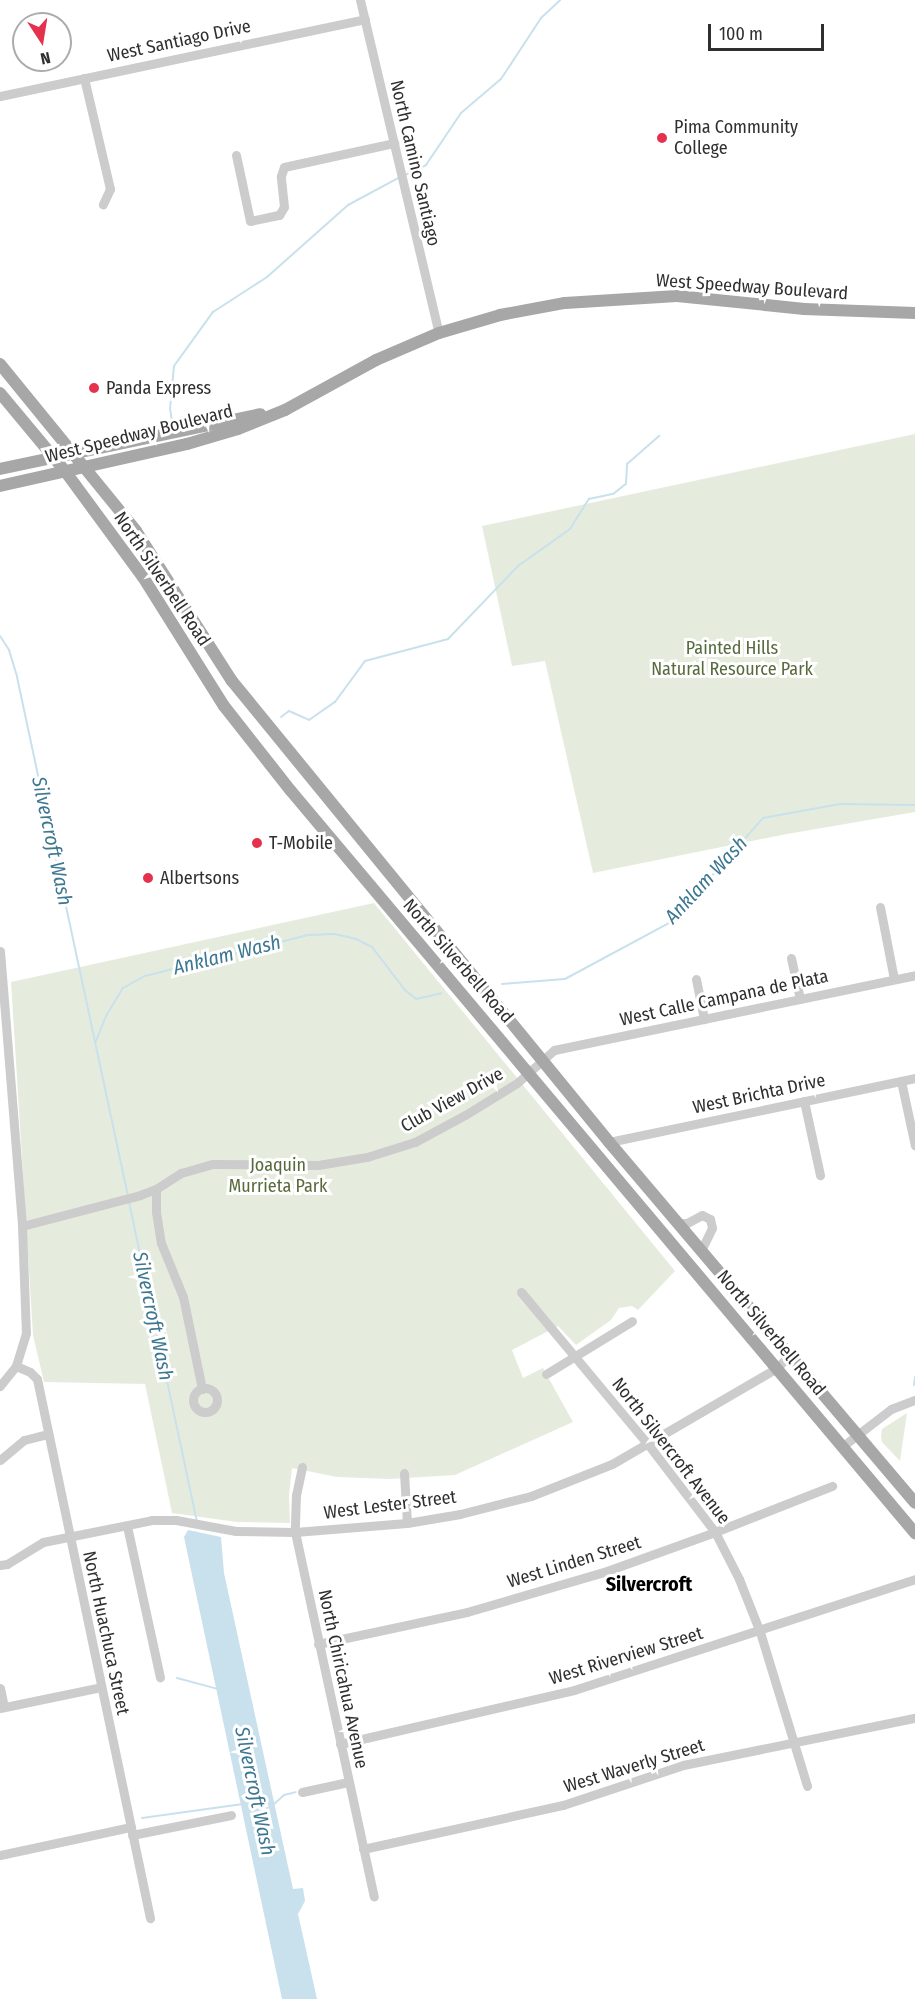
<!DOCTYPE html>
<style>
body{margin:0}
#map{position:relative;width:915px;height:1999px;overflow:hidden;background:#fff;font-family:"Fira Sans Condensed",sans-serif}
div>[style]{position:absolute}
.green>*{inset:0;background:#e6ecdd}
.water>*{inset:0;background:#c9e1ec}
.stream>*{height:2px;margin:-1px;padding:0 1px;transform-origin:1px;border-radius:1px;background:#c9e1ec}
.minor>*{height:9px;margin:-4.5px;padding:0 4.5px;transform-origin:4.5px;border-radius:4.5px;background:#ccc}
.minor>.ring{margin:-4.5px;padding:0;box-sizing:content-box;background:none;border:9px solid #ccc;border-radius:50%}
.major>*{height:12px;margin:-6px;padding:0 6px;transform-origin:6px;border-radius:6px;background:#a7a7a7}
.dots>*{width:16px;height:16px;translate:-50% -50%;box-sizing:border-box;border:3px solid #fff;border-radius:50%}
span{translate:-50% -50%;white-space:nowrap;text-align:center;line-height:1.15;-webkit-text-stroke:6px #fff;paint-order:stroke}
.street-label{font-size:18px;color:#2f2f2f}
.poi-label{font-size:18px;color:#2f2f2f}
.left{translate:0 -50%;text-align:left}
.park-label{font-size:18px;color:#566b3c}
.water-label{font-size:20px;color:#3d7791;font-style:italic}
.neighbourhood-label{font-size:20px;color:#000;font-weight:700}
.north{position:absolute;left:12px;top:12px;width:60px;height:60px;box-sizing:border-box;background:#fff;border:2px solid #acacac;border-radius:50%;rotate:168deg;font-size:16px;font-weight:700;line-height:24px;text-align:center;color:#2f2f2f}
.north::after{content:'';display:block;margin:auto;width:21px;height:27px;background:#e4324e;clip-path:polygon(50% 0,100% 100%,50% 72%,0 100%)}
.scale{position:absolute;left:708px;top:24px;width:116px;height:27px;box-sizing:border-box;border:3px solid #2f2f2f;border-top:0;padding-left:8px;font-size:18px;line-height:21px;white-space:nowrap;color:#2f2f2f;-webkit-text-stroke:4px #fff;paint-order:stroke}
</style>
<div id="map">
<div class="green">
<i style="clip-path:polygon(915px 434px,915px 812px,787px 834px,593px 873px,545px 661px,512px 666px,482px 526px)"></i>
<i style="clip-path:polygon(374px 903px,675px 1271px,638px 1310px,632px 1306px,619px 1308px,611px 1320px,576px 1345px,558px 1326px,512px 1350px,523px 1378px,543px 1368px,573px 1422px,455px 1475px,390px 1479px,337px 1477px,292px 1468px,289px 1496px,290px 1523px,237px 1522px,172px 1513px,145px 1384px,44px 1382px,33px 1335px,11px 982px)"></i>
<i style="clip-path:polygon(907px 1413px,900px 1461px,882px 1442px,881px 1436px,882px 1429px)"></i>
</div>
<div class="water">
<i style="clip-path:polygon(188px 1530px,221px 1537px,224px 1573px,293px 1889px,303px 1888px,305px 1901px,298px 1914px,317px 1999px,282px 1999px,184px 1537px)"></i>
</div>
<div class="stream">
<i style="left:405px;top:175px;width:23px;rotate:-25deg"></i>
<i style="left:426px;top:165px;width:63px;rotate:-56.1deg"></i>
<i style="left:461px;top:113px;width:52px;rotate:-40.4deg"></i>
<i style="left:501px;top:79px;width:73px;rotate:-56.7deg"></i>
<i style="left:541px;top:18px;width:26px;rotate:-43deg"></i>
<i style="left:172px;top:421px;width:12px;rotate:-99deg"></i>
<i style="left:170px;top:409px;width:43px;rotate:-84.7deg"></i>
<i style="left:174px;top:366px;width:67px;rotate:-54.2deg"></i>
<i style="left:213px;top:312px;width:64px;rotate:-32.9deg"></i>
<i style="left:267px;top:277px;width:108px;rotate:-41.6deg"></i>
<i style="left:348px;top:205px;width:59px;rotate:-28.3deg"></i>
<i style="left:0;top:636px;width:17px;rotate:57deg"></i>
<i style="left:9px;top:650px;width:28px;rotate:73deg"></i>
<i style="left:17px;top:677px;width:531px;rotate:77.93deg"></i>
<i style="left:281px;top:717px;width:10px;rotate:-37deg"></i>
<i style="left:289px;top:711px;width:22px;rotate:24deg"></i>
<i style="left:309px;top:720px;width:32px;rotate:-35deg"></i>
<i style="left:335px;top:702px;width:51px;rotate:-53.8deg"></i>
<i style="left:365px;top:661px;width:86px;rotate:-14.8deg"></i>
<i style="left:448px;top:639px;width:101px;rotate:-46.2deg"></i>
<i style="left:518px;top:566px;width:64px;rotate:-35.4deg"></i>
<i style="left:570px;top:529px;width:36px;rotate:-58deg"></i>
<i style="left:589px;top:499px;width:25px;rotate:-12deg"></i>
<i style="left:613px;top:494px;width:16px;rotate:-38deg"></i>
<i style="left:626px;top:484px;width:20px;rotate:-87deg"></i>
<i style="left:627px;top:464px;width:43px;rotate:-41.2deg"></i>
<i style="left:502px;top:984px;width:63px;rotate:-4.5deg"></i>
<i style="left:565px;top:979px;width:120px;rotate:-28.3deg"></i>
<i style="left:671px;top:922px;width:139px;rotate:-48.5deg"></i>
<i style="left:763px;top:818px;width:78px;rotate:-10.3deg"></i>
<i style="left:840px;top:804px;width:75px;rotate:0.8deg"></i>
<i style="left:96px;top:1041px;width:27px;rotate:-68deg"></i>
<i style="left:106px;top:1016px;width:33px;rotate:-59deg"></i>
<i style="left:123px;top:988px;width:25px;rotate:-29deg"></i>
<i style="left:145px;top:976px;width:168px;rotate:-14.1deg"></i>
<i style="left:308px;top:935px;width:27px;rotate:-2deg"></i>
<i style="left:335px;top:934px;width:22px;rotate:13deg"></i>
<i style="left:356px;top:939px;width:18px;rotate:27deg"></i>
<i style="left:372px;top:947px;width:54px;rotate:52.5deg"></i>
<i style="left:405px;top:990px;width:14px;rotate:39deg"></i>
<i style="left:416px;top:999px;width:26px;rotate:-13deg"></i>
<i style="left:129px;top:1202px;width:327px;rotate:78deg"></i>
<i style="left:914px;top:1385px;width:8px;rotate:-83deg"></i>
<i style="left:177px;top:1678px;width:42px;rotate:15deg"></i>
<i style="left:273px;top:1805px;width:15px;rotate:-42deg"></i>
<i style="left:284px;top:1795px;width:12px;rotate:-14deg"></i>
<i style="left:142px;top:1818px;width:102px;rotate:-7.9deg"></i>
</div>
<div class="minor">
<i style="left:360px;top:0;width:342px;rotate:76.7deg"></i>
<i style="left:84px;top:78px;width:114px;rotate:76.8deg"></i>
<i style="left:110px;top:189px;width:17px;rotate:115deg"></i>
<i style="left:0;top:96px;width:373px;rotate:-11.9deg"></i>
<i style="left:236px;top:155px;width:67px;rotate:78deg"></i>
<i style="left:250px;top:221px;width:30px;rotate:-12deg"></i>
<i style="left:279px;top:215px;width:9px;rotate:-58deg"></i>
<i style="left:284px;top:207px;width:31px;rotate:-96deg"></i>
<i style="left:281px;top:176px;width:9px;rotate:-72deg"></i>
<i style="left:284px;top:167px;width:113px;rotate:-12.3deg"></i>
<i style="left:880px;top:907px;width:73px;rotate:79deg"></i>
<i style="left:0;top:951px;width:276px;rotate:85.4deg"></i>
<i style="left:22px;top:1226px;width:107px;rotate:87.9deg"></i>
<i style="left:26px;top:1333px;width:34px;rotate:107deg"></i>
<i style="left:16px;top:1366px;width:26px;rotate:129deg"></i>
<i style="left:791px;top:958px;width:42px;rotate:77.6deg"></i>
<i style="left:696px;top:979px;width:41px;rotate:78.7deg"></i>
<i style="left:901px;top:1081px;width:66px;rotate:77.8deg"></i>
<i style="left:804px;top:1101px;width:76px;rotate:77.8deg"></i>
<i style="left:609px;top:1142px;width:313px;rotate:-11.8deg"></i>
<i style="left:156px;top:1189px;width:23px;rotate:90deg"></i>
<i style="left:156px;top:1212px;width:31px;rotate:81deg"></i>
<i style="left:161px;top:1243px;width:58px;rotate:67.8deg"></i>
<i style="left:183px;top:1297px;width:94px;rotate:78.3deg"></i>
<i style="left:677px;top:1223px;width:10px"></i>
<i style="left:687px;top:1223px;width:17px;rotate:-28deg"></i>
<i style="left:702px;top:1215px;width:9px;rotate:27deg"></i>
<i style="left:710px;top:1219px;width:9px;rotate:77deg"></i>
<i style="left:712px;top:1228px;width:25px;rotate:116deg"></i>
<i style="left:22px;top:1226px;width:122px;rotate:-14.7deg"></i>
<i style="left:140px;top:1195px;width:17px;rotate:-21deg"></i>
<i style="left:156px;top:1189px;width:30px;rotate:-33deg"></i>
<i style="left:181px;top:1173px;width:33px;rotate:-16deg"></i>
<i style="left:213px;top:1164px;width:105px;rotate:0.5deg"></i>
<i style="left:318px;top:1165px;width:50px;rotate:-9.3deg"></i>
<i style="left:367px;top:1157px;width:50px;rotate:-17.4deg"></i>
<i style="left:415px;top:1142px;width:57px;rotate:-28.4deg"></i>
<i style="left:465px;top:1115px;width:61px;rotate:-31.6deg"></i>
<i style="left:517px;top:1083px;width:50px;rotate:-41.7deg"></i>
<i style="left:554px;top:1050px;width:369px;rotate:-11.7deg"></i>
<i style="left:521px;top:1292px;width:197px;rotate:50.2deg"></i>
<i style="left:647px;top:1443px;width:112px;rotate:52.6deg"></i>
<i style="left:715px;top:1532px;width:53px;rotate:62.9deg"></i>
<i style="left:739px;top:1579px;width:57px;rotate:68.4deg"></i>
<i style="left:760px;top:1632px;width:161px;rotate:73deg"></i>
<i style="left:16px;top:1366px;width:15px;rotate:23deg"></i>
<i style="left:30px;top:1372px;width:10px;rotate:45deg"></i>
<i style="left:37px;top:1379px;width:551px;rotate:78.16deg"></i>
<i style="left:546px;top:1374px;width:101px;rotate:-31.6deg"></i>
<i class="ring" style="left:193px;top:1388px;width:15px;height:15px"></i>
<i style="left:843px;top:1446px;width:61px;rotate:-37.6deg"></i>
<i style="left:891px;top:1409px;width:26px;rotate:-21deg"></i>
<i style="left:0;top:1460px;width:31px;rotate:-40deg"></i>
<i style="left:24px;top:1440px;width:25px;rotate:-14deg"></i>
<i style="left:302px;top:1467px;width:29px;rotate:102deg"></i>
<i style="left:296px;top:1495px;width:37px;rotate:92deg"></i>
<i style="left:295px;top:1532px;width:373px;rotate:77.8deg"></i>
<i style="left:404px;top:1473px;width:50px;rotate:86.6deg"></i>
<i style="left:127px;top:1526px;width:155px;rotate:77.7deg"></i>
<i style="left:0;top:1565px;width:7px;rotate:-8deg"></i>
<i style="left:7px;top:1564px;width:42px;rotate:-31.4deg"></i>
<i style="left:43px;top:1542px;width:111px;rotate:-11.4deg"></i>
<i style="left:152px;top:1520px;width:24px"></i>
<i style="left:176px;top:1520px;width:61px;rotate:10.4deg"></i>
<i style="left:236px;top:1531px;width:59px;rotate:1deg"></i>
<i style="left:295px;top:1532px;width:112px;rotate:-4.6deg"></i>
<i style="left:407px;top:1523px;width:54px;rotate:-9.6deg"></i>
<i style="left:460px;top:1514px;width:73px;rotate:-14.2deg"></i>
<i style="left:531px;top:1496px;width:87px;rotate:-21.6deg"></i>
<i style="left:612px;top:1464px;width:191px;rotate:-30.2deg"></i>
<i style="left:777px;top:1368px;width:19px;rotate:-47deg"></i>
<i style="left:318px;top:1644px;width:152px;rotate:-12.1deg"></i>
<i style="left:467px;top:1612px;width:143px;rotate:-16.3deg"></i>
<i style="left:604px;top:1572px;width:118px;rotate:-19.8deg"></i>
<i style="left:715px;top:1532px;width:126px;rotate:-21.5deg"></i>
<i style="left:0;top:1688px;width:19px;rotate:78deg"></i>
<i style="left:0;top:1708px;width:103px;rotate:-11.7deg"></i>
<i style="left:340px;top:1744px;width:240px;rotate:-13deg"></i>
<i style="left:574px;top:1690px;width:359px;rotate:-18deg"></i>
<i style="left:302px;top:1792px;width:47px;rotate:-12.3deg"></i>
<i style="left:132px;top:1835px;width:101px;rotate:-11.4deg"></i>
<i style="left:363px;top:1849px;width:205px;rotate:-12.4deg"></i>
<i style="left:563px;top:1805px;width:126px;rotate:-18.4deg"></i>
<i style="left:683px;top:1765px;width:237px;rotate:-11.5deg"></i>
<i style="left:0;top:1855px;width:134px;rotate:-12.1deg"></i>
</div>
<div class="major">
<i style="left:0;top:364px;width:215px;rotate:50.8deg"></i>
<i style="left:136px;top:531px;width:178px;rotate:57.4deg"></i>
<i style="left:232px;top:681px;width:596px;rotate:50.72deg"></i>
<i style="left:609px;top:1142px;width:473px;rotate:49.7deg"></i>
<i style="left:0;top:393px;width:102px;rotate:50.2deg"></i>
<i style="left:65px;top:471px;width:132px;rotate:53.7deg"></i>
<i style="left:143px;top:577px;width:152px;rotate:57.9deg"></i>
<i style="left:224px;top:706px;width:108px;rotate:51.8deg"></i>
<i style="left:291px;top:791px;width:970px;rotate:49.94deg"></i>
<i style="left:0;top:469px;width:266px;rotate:-11.9deg"></i>
<i style="left:0;top:486px;width:192px;rotate:-12.7deg"></i>
<i style="left:187px;top:444px;width:53px;rotate:-16.4deg"></i>
<i style="left:238px;top:429px;width:51px;rotate:-22deg"></i>
<i style="left:285px;top:410px;width:104px;rotate:-28.8deg"></i>
<i style="left:376px;top:360px;width:69px;rotate:-23.2deg"></i>
<i style="left:439px;top:333px;width:64px;rotate:-16.4deg"></i>
<i style="left:500px;top:315px;width:66px;rotate:-10.5deg"></i>
<i style="left:565px;top:303px;width:112px;rotate:-3.6deg"></i>
<i style="left:677px;top:296px;width:128px;rotate:5.8deg"></i>
<i style="left:804px;top:309px;width:111px;rotate:2.1deg"></i>
</div>
<div class="dots">
<i style="left:662px;top:138px;background:#e4324e"></i>
<i style="left:94px;top:388px;background:#e4324e"></i>
<i style="left:257px;top:843px;background:#e4324e"></i>
<i style="left:148px;top:878px;background:#e4324e"></i>
</div>
<div class="street-label">
<span style="left:179px;top:41px;rotate:-12deg">West Santiago Drive</span>
<span style="left:415px;top:163px;rotate:77deg">North Camino Santiago</span>
<span style="left:752px;top:287px;rotate:4deg">West Speedway Boulevard</span>
<span style="left:139px;top:434px;rotate:-14deg">West Speedway Boulevard</span>
<span style="left:162px;top:579px;rotate:56deg">North Silverbell Road</span>
<span style="left:458px;top:961px;rotate:49deg">North Silverbell Road</span>
<span style="left:724px;top:998px;rotate:-12deg">West Calle Campana de Plata</span>
<span style="left:759px;top:1094px;rotate:-12deg">West Brichta Drive</span>
<span style="left:452px;top:1100px;rotate:-29deg">Club View Drive</span>
<span style="left:771px;top:1333px;rotate:50deg">North Silverbell Road</span>
<span style="left:671px;top:1451px;rotate:52deg">North Silvercroft Avenue</span>
<span style="left:390px;top:1505px;rotate:-7deg">West Lester Street</span>
<span style="left:574px;top:1562px;rotate:-17deg">West Linden Street</span>
<span style="left:106px;top:1633px;rotate:78deg">North Huachuca Street</span>
<span style="left:626px;top:1656px;rotate:-17deg">West Riverview Street</span>
<span style="left:343px;top:1679px;rotate:78deg">North Chiricahua Avenue</span>
<span style="left:634px;top:1766px;rotate:-17deg">West Waverly Street</span>
</div>
<div class="poi-label">
<span class="left" style="left:674px;top:138px">Pima Community<br>College</span>
<span class="left" style="left:106px;top:388px">Panda Express</span>
<span class="left" style="left:269px;top:843px">T-Mobile</span>
<span class="left" style="left:160px;top:878px">Albertsons</span>
</div>
<div class="park-label">
<span style="left:732px;top:659px">Painted Hills<br>Natural Resource Park</span>
<span style="left:278px;top:1176px">Joaquin<br>Murrieta Park</span>
</div>
<div class="water-label">
<span style="left:52px;top:841px;rotate:78deg">Silvercroft Wash</span>
<span style="left:706px;top:880px;rotate:-47deg">Anklam Wash</span>
<span style="left:227px;top:955px;rotate:-14deg">Anklam Wash</span>
<span style="left:153px;top:1316px;rotate:78deg">Silvercroft Wash</span>
<span style="left:255px;top:1791px;rotate:78deg">Silvercroft Wash</span>
</div>
<div class="neighbourhood-label">
<span style="left:649px;top:1584px">Silvercroft</span>
</div>
<div class="north">N</div>
<div class="scale">100 m</div>
</div>
